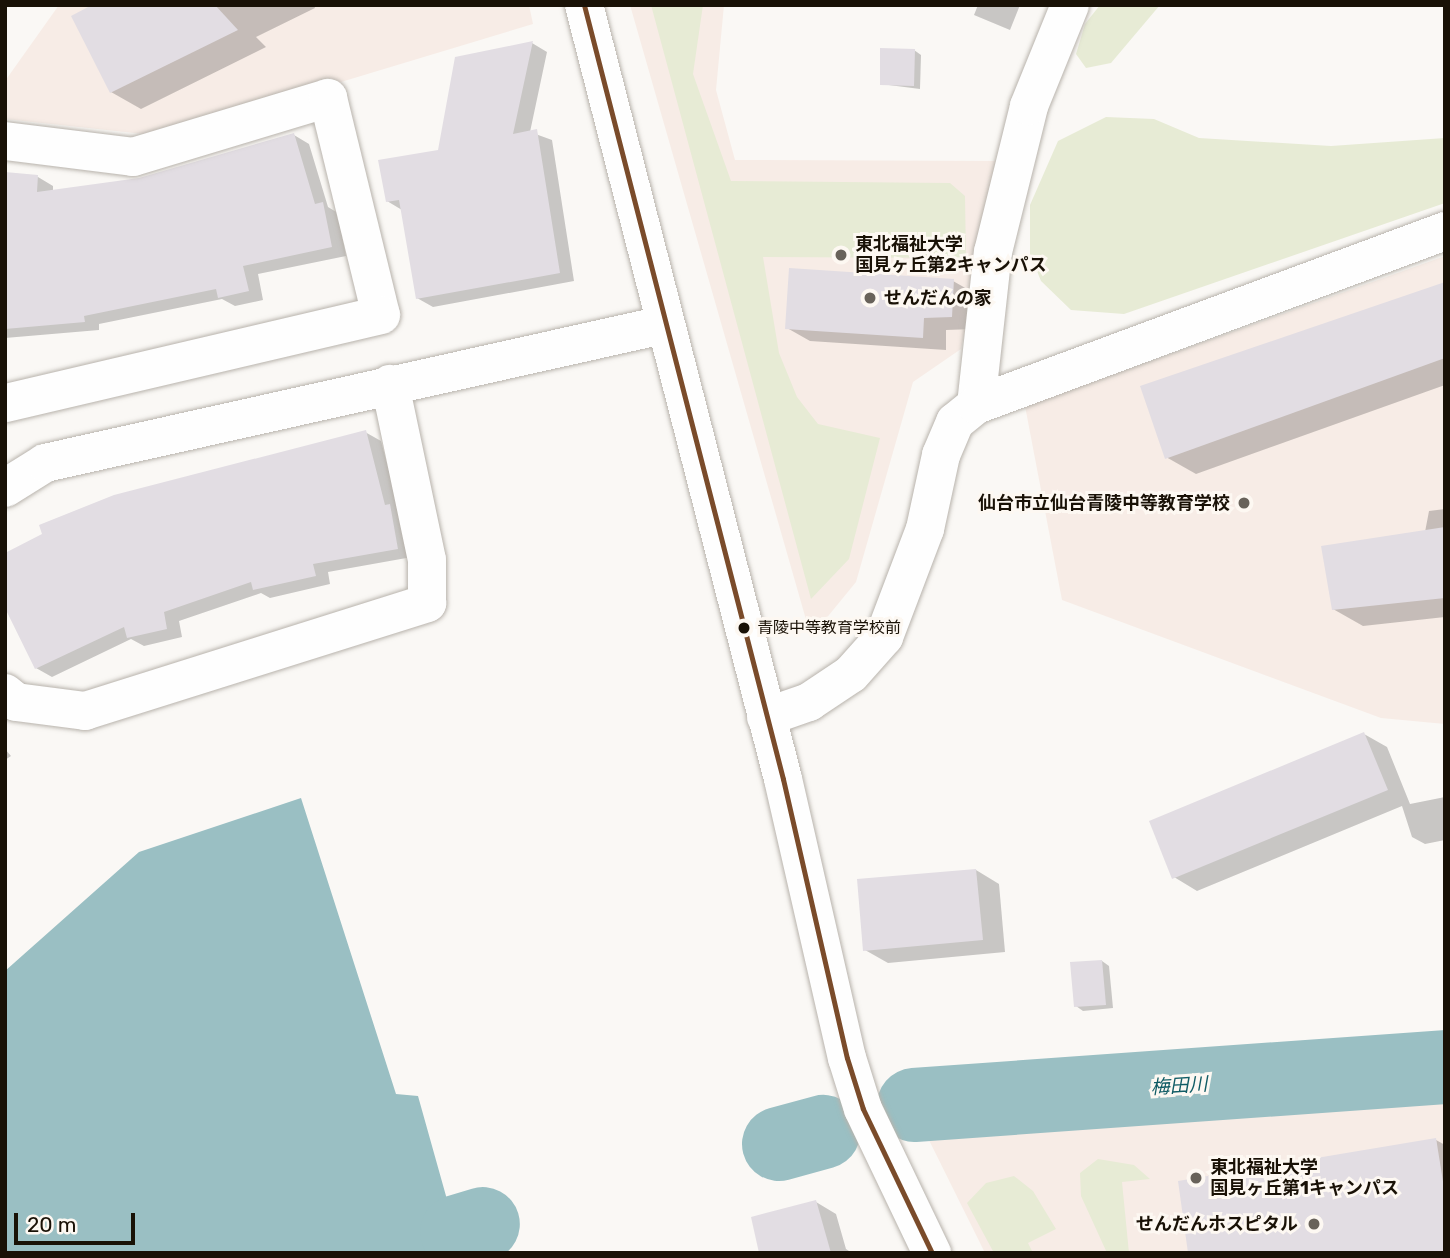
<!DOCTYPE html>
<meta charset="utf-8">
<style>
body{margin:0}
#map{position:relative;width:1450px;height:1258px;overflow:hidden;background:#faf8f5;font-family:Rubik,"Noto Sans JP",sans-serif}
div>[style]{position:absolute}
.education>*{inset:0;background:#f7ece6}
.green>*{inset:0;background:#e7ebd5}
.water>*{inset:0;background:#9abfc3}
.shadow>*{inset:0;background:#0003}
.river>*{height:74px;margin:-37px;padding:0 37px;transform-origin:37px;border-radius:37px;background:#9abfc3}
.building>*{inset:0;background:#e2dde3}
.roads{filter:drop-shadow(0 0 2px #b8b3ac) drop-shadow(0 0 2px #b8b3ac)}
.street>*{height:38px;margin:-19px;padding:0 19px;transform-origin:19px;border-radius:19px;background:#fefefe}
.secondary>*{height:38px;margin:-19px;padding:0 19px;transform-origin:19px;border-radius:19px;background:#fefefe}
.bus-1>*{height:5px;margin:-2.5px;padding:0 2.5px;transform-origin:2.5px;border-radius:2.5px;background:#7a4b2a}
.dots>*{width:19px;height:19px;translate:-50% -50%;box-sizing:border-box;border:4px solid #fdf8f2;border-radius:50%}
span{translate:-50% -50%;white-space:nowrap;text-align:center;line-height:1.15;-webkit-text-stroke:6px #fdf8f2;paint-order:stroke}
.bus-label{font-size:16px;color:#191106}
.left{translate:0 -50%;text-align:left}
.poi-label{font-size:18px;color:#191106;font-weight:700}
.right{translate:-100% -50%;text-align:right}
.water-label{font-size:19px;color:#115c65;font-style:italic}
.frame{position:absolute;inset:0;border:7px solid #191106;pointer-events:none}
.scale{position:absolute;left:14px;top:1213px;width:121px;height:32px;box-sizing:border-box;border:4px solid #191106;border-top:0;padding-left:9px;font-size:21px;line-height:24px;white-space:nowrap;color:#191106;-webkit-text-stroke:5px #fdf8f2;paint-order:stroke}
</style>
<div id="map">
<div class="education">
<i style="clip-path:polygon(59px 5px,529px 5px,533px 24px,162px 136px,5px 119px,5px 81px)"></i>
<i style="clip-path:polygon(630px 5px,724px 5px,716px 90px,735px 160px,1001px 161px,961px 349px,913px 382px,856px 582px,811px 637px)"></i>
<i style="clip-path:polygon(1445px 256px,1445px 724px,1381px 718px,1062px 600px,1025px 406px)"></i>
<i style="clip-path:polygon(1445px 1079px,1445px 1253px,985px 1253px,921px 1124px)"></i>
</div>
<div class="green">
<i style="clip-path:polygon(651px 5px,703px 5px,693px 74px,731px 181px,950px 183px,965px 196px,966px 258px,763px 257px,779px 353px,797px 397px,818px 424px,880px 438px,849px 559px,811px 599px)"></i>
<i style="clip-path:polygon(1100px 5px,1160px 5px,1111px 63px,1086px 68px,1076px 54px,1085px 24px)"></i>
<i style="clip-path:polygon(1106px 117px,1154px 119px,1199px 138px,1331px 146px,1445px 138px,1445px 203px,1124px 314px,1071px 310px,1041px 281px,1030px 254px,1030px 205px,1058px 141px)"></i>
<i style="clip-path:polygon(1098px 1159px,1134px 1165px,1150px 1179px,1122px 1182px,1129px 1253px,1107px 1253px,1081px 1196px,1080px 1173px)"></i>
<i style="clip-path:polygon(1014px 1176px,1033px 1191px,1056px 1229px,1028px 1243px,1033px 1253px,994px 1253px,967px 1203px,986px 1183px)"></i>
</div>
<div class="water">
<i style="clip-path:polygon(301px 798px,396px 1094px,418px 1096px,462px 1253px,5px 1253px,5px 971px,139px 852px)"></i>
</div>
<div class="shadow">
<i style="clip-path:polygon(96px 5px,314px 5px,315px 8px,256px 37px,266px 47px,141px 109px,111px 92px)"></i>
<i style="clip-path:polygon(978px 5px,1020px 5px,1010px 30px,974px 15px)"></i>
<i style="clip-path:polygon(532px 43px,547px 52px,530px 132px,552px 140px,574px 281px,433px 307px,417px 298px,402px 210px,387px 201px,440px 152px)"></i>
<i style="clip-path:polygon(914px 50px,921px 55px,920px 89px,881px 84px)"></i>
<i style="clip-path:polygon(294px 135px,309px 144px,328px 207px,338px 213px,346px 256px,258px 274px,263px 300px,235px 306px,222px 299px,99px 324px,99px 330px,5px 338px,5px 174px,38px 177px,53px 186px,53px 192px,140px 180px)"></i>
<i style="clip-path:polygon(953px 281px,976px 294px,974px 329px,946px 330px,946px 350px,810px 341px,787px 328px)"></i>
<i style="clip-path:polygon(1445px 284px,1445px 385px,1196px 474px,1166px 457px)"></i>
<i style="clip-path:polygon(365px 432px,381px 441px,412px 557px,328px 572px,330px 584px,270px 598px,261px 593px,179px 621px,182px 637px,144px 646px,131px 639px,52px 677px,36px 668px,9px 611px,5px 613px,5px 555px)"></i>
<i style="clip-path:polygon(1445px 509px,1445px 617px,1363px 626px,1333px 609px,1425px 532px,1429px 511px)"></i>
<i style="clip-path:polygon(1364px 734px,1387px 747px,1410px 804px,1445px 797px,1445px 840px,1425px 844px,1412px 837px,1402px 806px,1197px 891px,1174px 877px)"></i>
<i style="clip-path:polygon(5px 749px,11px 756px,5px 760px)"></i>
<i style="clip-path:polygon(976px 870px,999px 884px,1005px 952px,888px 963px,865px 950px)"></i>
<i style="clip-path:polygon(1102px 961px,1109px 966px,1113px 1008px,1083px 1011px,1076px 1006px)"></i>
<i style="clip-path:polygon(1436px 1140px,1445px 1145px,1445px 1253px)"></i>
<i style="clip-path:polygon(816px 1202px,836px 1214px,846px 1249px,852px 1253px,761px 1253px)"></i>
</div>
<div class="river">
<i style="left:914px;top:1105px;width:532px;rotate:-4.09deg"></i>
<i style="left:779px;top:1144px;width:46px;rotate:-15.3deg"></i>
<i style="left:457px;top:1232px;width:27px;rotate:-17deg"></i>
</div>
<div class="building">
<i style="clip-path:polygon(92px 5px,215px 5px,238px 30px,110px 93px,71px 16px)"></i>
<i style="clip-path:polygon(533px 41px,513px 134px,537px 129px,560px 273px,416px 299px,399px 200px,386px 202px,378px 160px,438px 150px,455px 57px)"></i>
<i style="clip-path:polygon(880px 48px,915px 49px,914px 86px,880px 85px)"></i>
<i style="clip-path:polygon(294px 133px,315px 204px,323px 202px,332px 247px,243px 266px,249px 291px,218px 298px,216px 289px,84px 316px,85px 322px,5px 329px,5px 172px,38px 175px,37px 192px,139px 178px)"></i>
<i style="clip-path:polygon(789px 268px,954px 279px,952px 317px,924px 318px,923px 338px,785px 329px)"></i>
<i style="clip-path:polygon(1445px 282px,1445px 358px,1165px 459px,1140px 386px)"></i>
<i style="clip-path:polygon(366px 430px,385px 505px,390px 504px,398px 549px,313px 564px,316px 576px,253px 590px,251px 582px,164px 612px,167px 629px,127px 638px,124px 627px,35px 669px,5px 608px,5px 553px,42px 534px,39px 525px,114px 495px)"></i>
<i style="clip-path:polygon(1445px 527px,1445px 598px,1332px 610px,1321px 546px)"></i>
<i style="clip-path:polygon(1364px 732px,1388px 790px,1172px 879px,1149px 821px)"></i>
<i style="clip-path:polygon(976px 869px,983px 940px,863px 951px,857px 879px)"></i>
<i style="clip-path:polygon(1102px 960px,1106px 1005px,1074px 1007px,1070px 962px)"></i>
<i style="clip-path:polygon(1436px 1138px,1445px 1194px,1445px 1253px,1188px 1253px,1178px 1181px)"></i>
<i style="clip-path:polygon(816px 1200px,831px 1253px,759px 1253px,751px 1217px)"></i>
</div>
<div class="roads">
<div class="street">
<i style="left:5px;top:141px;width:129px;rotate:7.1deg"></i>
<i style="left:133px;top:157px;width:204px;rotate:-16.8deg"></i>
<i style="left:328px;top:98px;width:223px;rotate:76.3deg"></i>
<i style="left:381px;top:315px;width:386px;rotate:166.8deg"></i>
<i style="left:976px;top:405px;width:154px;rotate:-83.7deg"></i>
<i style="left:993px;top:252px;width:150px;rotate:-76.1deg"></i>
<i style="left:1029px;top:106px;width:109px;rotate:-67.9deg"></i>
<i style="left:5px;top:488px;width:47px;rotate:-32deg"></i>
<i style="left:45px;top:463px;width:633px;rotate:-12.59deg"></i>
<i style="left:5px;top:693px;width:14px;rotate:39deg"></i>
<i style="left:16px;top:702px;width:70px;rotate:7.4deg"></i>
<i style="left:85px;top:711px;width:359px;rotate:-17.5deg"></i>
<i style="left:427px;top:603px;width:43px;rotate:-90deg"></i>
<i style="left:427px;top:560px;width:180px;rotate:-101.9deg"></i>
</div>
<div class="secondary">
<i style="left:584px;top:5px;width:799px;rotate:75.58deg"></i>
<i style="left:783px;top:779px;width:286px;rotate:77.1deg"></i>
<i style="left:847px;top:1058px;width:53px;rotate:72.6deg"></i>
<i style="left:863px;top:1109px;width:160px;rotate:64.4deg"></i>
<i style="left:766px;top:717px;width:46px;rotate:-19.2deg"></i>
<i style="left:809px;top:702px;width:50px;rotate:-33.7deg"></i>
<i style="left:851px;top:674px;width:50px;rotate:-48.3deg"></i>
<i style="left:884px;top:637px;width:116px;rotate:-69.2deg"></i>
<i style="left:925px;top:529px;width:76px;rotate:-77.8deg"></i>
<i style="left:941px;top:455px;width:36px;rotate:-67deg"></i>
<i style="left:955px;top:422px;width:27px;rotate:-39deg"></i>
<i style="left:976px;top:405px;width:500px;rotate:-20.35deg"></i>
</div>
</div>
<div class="bus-1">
<i style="left:584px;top:5px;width:799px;rotate:75.58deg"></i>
<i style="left:783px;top:779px;width:286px;rotate:77.1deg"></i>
<i style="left:847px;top:1058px;width:53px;rotate:72.6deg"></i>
<i style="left:863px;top:1109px;width:160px;rotate:64.4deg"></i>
</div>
<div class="dots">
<i style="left:841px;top:255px;background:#68625a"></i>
<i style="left:870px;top:298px;background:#68625a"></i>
<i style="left:1244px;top:503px;background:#68625a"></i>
<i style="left:744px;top:628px;background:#191106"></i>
<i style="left:1196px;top:1178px;background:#68625a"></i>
<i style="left:1314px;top:1224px;background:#68625a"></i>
</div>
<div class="bus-label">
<span class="left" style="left:757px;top:628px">青陵中等教育学校前</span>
</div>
<div class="poi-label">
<span class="left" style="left:855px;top:255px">東北福祉大学<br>国見ヶ丘第2キャンパス</span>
<span class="left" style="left:884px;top:298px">せんだんの家</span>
<span class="right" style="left:1230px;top:503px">仙台市立仙台青陵中等教育学校</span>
<span class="left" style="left:1210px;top:1178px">東北福祉大学<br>国見ヶ丘第1キャンパス</span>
<span class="right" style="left:1298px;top:1224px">せんだんホスピタル</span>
</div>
<div class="water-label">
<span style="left:1179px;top:1086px;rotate:-4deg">梅田川</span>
</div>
<div class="frame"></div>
<div class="scale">20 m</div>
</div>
